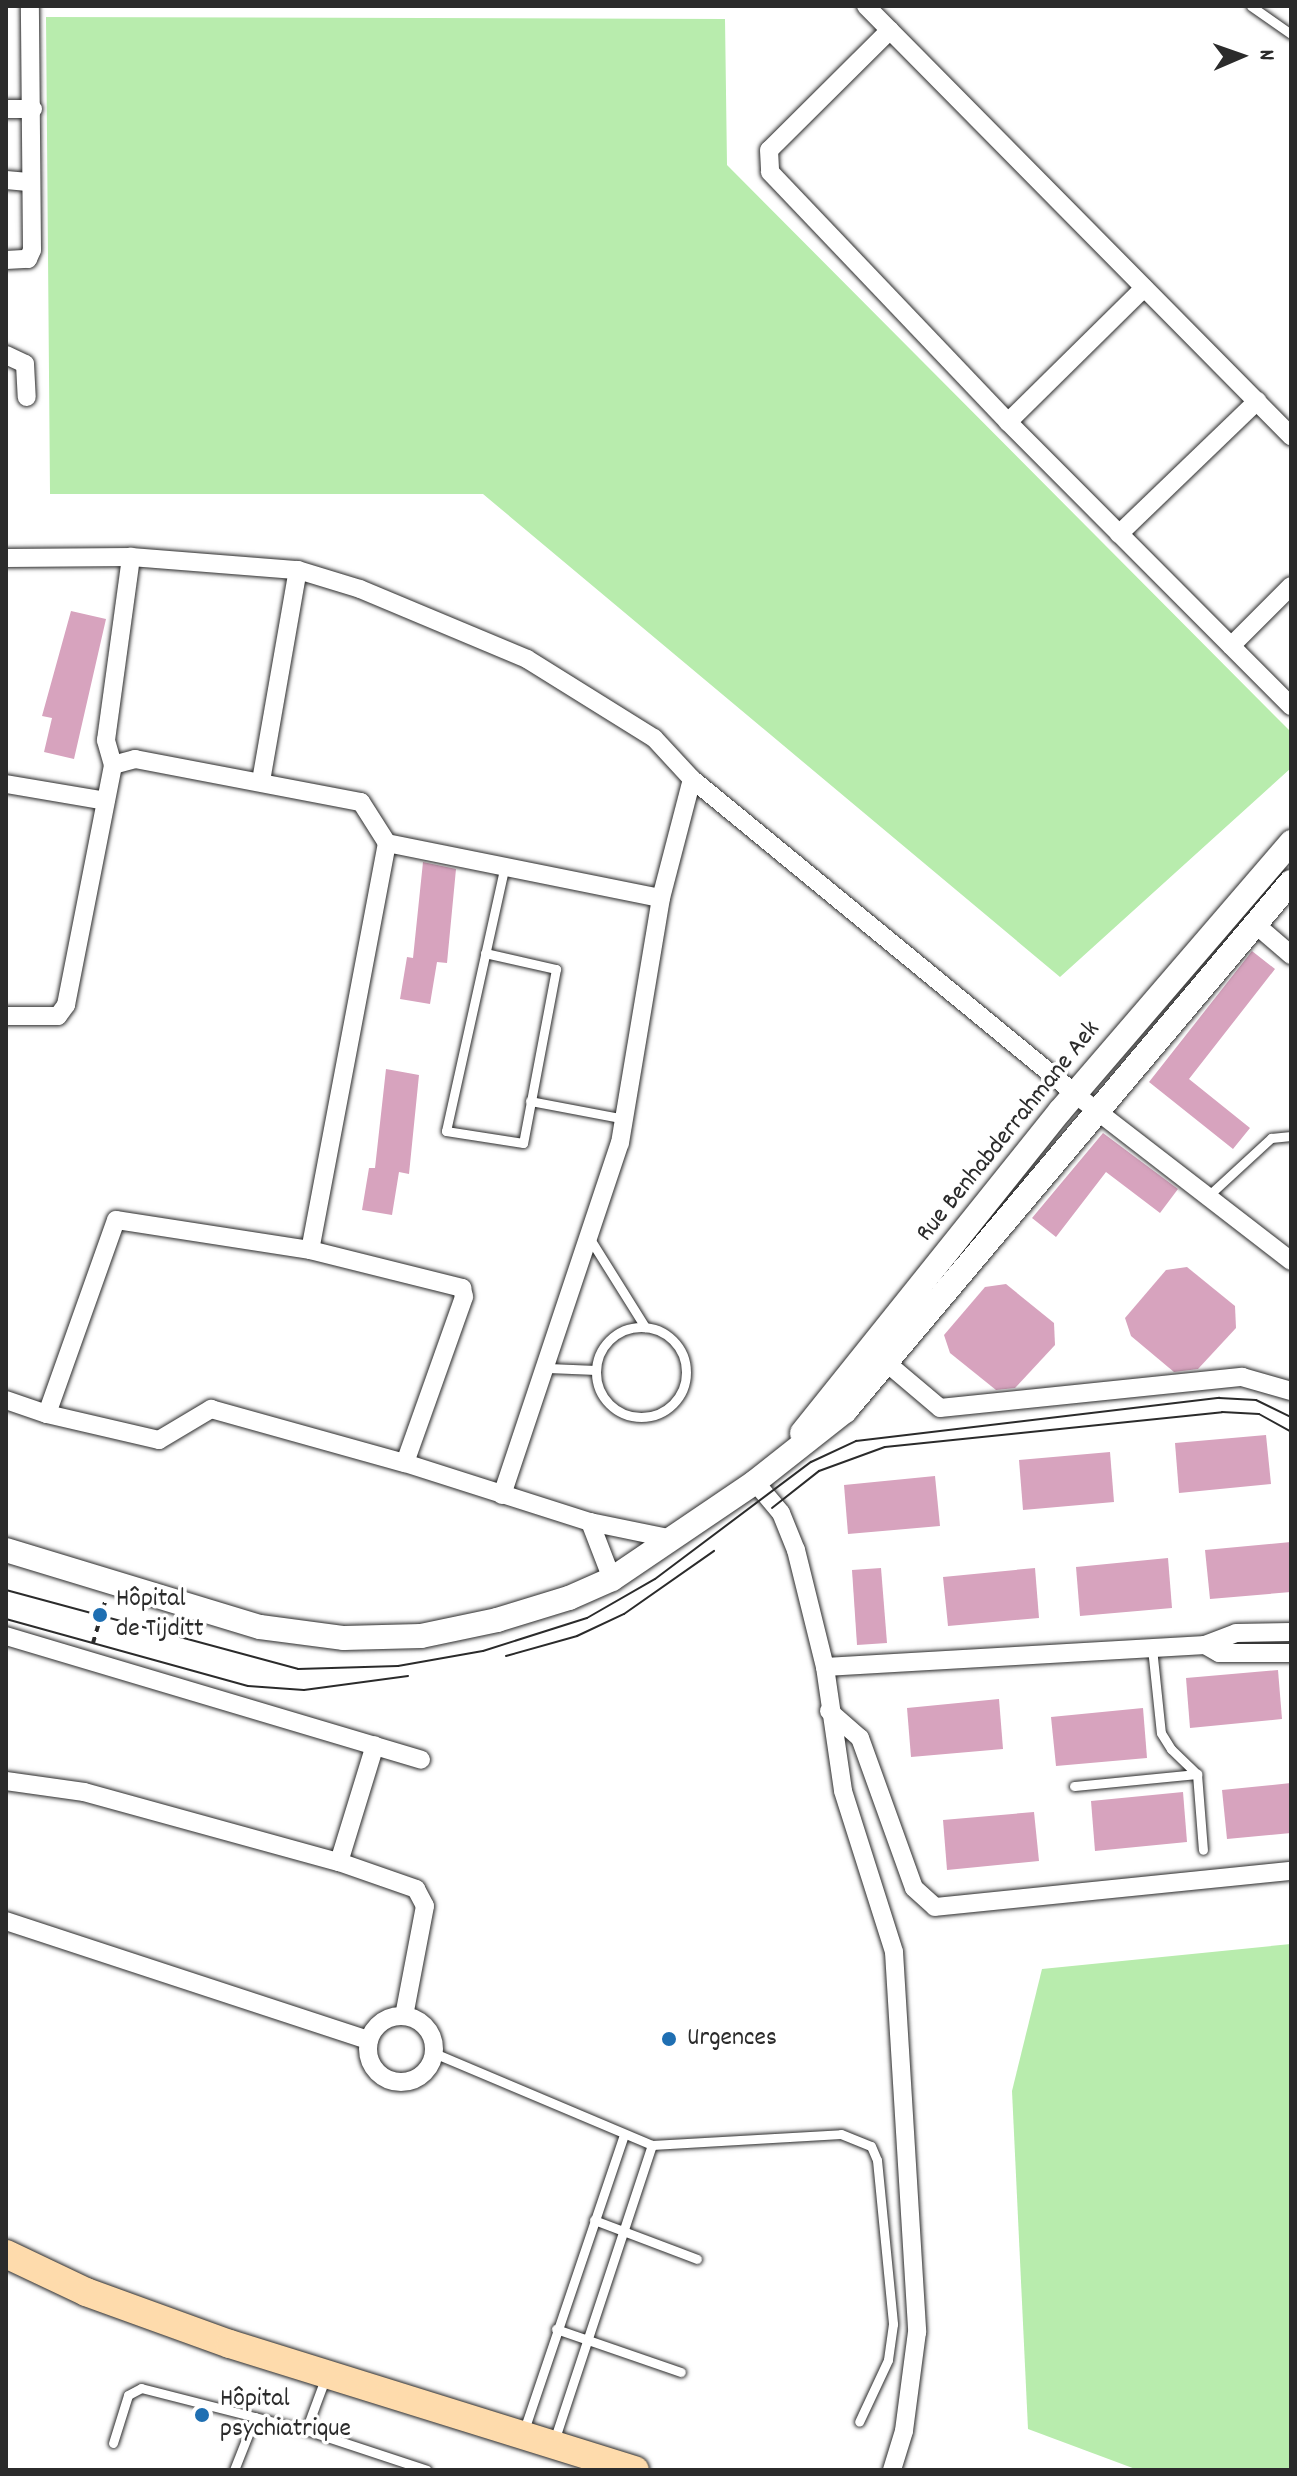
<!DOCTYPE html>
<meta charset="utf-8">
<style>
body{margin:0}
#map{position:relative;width:1297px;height:2476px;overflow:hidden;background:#fff;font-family:Dekko,sans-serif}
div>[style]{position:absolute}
.green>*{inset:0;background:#b8ecad}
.building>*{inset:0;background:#d7a3be}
.path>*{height:4px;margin-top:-2px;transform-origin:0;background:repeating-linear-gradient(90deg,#2b2b2b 0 6px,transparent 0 12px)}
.roads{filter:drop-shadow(0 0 2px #2b2b2b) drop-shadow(0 0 2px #2b2b2b)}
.lane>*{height:9px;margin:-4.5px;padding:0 4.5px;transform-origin:4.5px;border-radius:4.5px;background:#fff}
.lane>.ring{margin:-4.5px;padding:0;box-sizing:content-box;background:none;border:9px solid #fff;border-radius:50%}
.street>*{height:18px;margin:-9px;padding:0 9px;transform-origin:9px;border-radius:9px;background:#fff}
.street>.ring{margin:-9px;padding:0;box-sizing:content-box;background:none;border:18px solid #fff;border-radius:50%}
.secondary>*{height:24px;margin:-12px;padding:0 12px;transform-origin:12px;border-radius:12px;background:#fff}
.primary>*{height:28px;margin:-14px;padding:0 14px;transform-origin:14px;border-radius:14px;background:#fedbac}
.tram>*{height:2px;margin:-1px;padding:0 1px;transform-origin:1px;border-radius:1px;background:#2b2b2b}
.dots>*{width:22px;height:22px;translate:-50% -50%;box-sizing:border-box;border:4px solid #fff;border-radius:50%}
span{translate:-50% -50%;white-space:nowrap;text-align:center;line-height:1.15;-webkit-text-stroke:7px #fff;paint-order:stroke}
.street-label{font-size:26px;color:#2b2b2b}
.poi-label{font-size:26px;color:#2b2b2b}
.left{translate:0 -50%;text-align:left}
.frame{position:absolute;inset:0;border:8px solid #2b2b2b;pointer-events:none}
.north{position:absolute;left:1201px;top:16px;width:80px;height:80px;-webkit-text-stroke:6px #fff;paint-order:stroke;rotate:88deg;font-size:22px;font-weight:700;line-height:32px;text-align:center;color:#2b2b2b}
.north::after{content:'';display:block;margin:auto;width:28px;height:36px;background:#2b2b2b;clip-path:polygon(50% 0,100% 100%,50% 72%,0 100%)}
</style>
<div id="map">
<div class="green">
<i style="clip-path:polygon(46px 17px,725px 19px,727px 165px,1291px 732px,1291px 768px,1060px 977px,483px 494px,50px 494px)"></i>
<i style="clip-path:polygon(1291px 1944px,1291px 2470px,1138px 2470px,1028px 2429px,1012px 2091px,1042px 1969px)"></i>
</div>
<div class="building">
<i style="clip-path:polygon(71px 611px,106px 619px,74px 759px,44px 752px,52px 718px,42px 716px)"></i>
<i style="clip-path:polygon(423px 862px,456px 869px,447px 963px,437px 962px,430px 1004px,400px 999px,407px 957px,413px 958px)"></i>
<i style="clip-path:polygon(1252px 951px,1275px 969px,1189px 1079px,1250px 1128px,1233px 1149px,1149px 1082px)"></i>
<i style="clip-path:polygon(386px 1069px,419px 1075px,409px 1174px,399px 1172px,392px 1215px,362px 1210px,369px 1168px,375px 1168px)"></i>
<i style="clip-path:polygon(1103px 1133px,1178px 1189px,1160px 1213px,1106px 1172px,1056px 1237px,1032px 1218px)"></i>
<i style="clip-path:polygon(1187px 1267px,1235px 1306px,1236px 1328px,1198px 1369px,1174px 1372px,1131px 1336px,1125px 1318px,1166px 1270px)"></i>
<i style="clip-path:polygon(1006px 1284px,1054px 1323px,1055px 1345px,1015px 1388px,996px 1390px,950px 1353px,944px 1335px,985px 1287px)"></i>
<i style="clip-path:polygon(1266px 1435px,1271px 1484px,1179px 1493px,1175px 1443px)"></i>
<i style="clip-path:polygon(1110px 1452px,1114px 1502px,1023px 1510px,1019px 1460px)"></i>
<i style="clip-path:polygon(935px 1476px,940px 1526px,848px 1534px,844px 1485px)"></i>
<i style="clip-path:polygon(1291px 1542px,1291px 1592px,1210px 1599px,1205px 1550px)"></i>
<i style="clip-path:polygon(1168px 1558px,1172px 1608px,1080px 1616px,1076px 1567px)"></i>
<i style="clip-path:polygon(881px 1568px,887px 1643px,857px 1645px,852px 1570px)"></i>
<i style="clip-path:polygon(1035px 1568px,1039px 1618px,948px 1626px,943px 1577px)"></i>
<i style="clip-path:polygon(1278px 1670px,1282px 1719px,1190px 1728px,1186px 1678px)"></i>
<i style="clip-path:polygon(999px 1699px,1003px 1749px,911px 1757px,907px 1708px)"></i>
<i style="clip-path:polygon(1143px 1708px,1147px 1758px,1056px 1766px,1051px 1717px)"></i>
<i style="clip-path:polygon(1291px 1783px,1291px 1833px,1227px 1839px,1222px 1790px)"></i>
<i style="clip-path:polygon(1183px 1792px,1187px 1842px,1095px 1851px,1091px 1801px)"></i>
<i style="clip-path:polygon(1034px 1812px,1039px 1861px,947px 1870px,943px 1820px)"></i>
</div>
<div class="path">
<i style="left:93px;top:1643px;width:43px;rotate:-73.7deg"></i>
</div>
<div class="roads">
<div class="lane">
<i style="left:1251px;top:6px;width:49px;rotate:35deg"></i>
<i style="left:485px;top:953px;width:73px;rotate:12.7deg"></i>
<i style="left:556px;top:969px;width:177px;rotate:100.7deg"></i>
<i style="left:523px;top:1143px;width:78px;rotate:-171.1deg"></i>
<i style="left:446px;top:1131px;width:268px;rotate:-77.5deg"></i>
<i style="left:530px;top:1101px;width:97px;rotate:10.7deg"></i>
<i style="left:1208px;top:1196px;width:86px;rotate:-42.6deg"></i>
<i style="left:1271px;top:1138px;width:20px;rotate:-6deg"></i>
<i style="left:590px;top:1239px;width:104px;rotate:58deg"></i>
<i class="ring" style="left:596px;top:1327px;width:81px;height:81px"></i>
<i style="left:548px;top:1368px;width:48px;rotate:2.4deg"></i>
<i style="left:1152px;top:1648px;width:85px;rotate:84deg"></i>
<i style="left:1161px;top:1733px;width:19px;rotate:58deg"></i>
<i style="left:1171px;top:1749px;width:36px;rotate:44deg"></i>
<i style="left:1197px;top:1774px;width:76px;rotate:85.5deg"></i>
<i style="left:1074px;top:1786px;width:124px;rotate:-5.6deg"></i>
<i style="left:434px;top:2053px;width:237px;rotate:22.9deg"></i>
<i style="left:652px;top:2145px;width:189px;rotate:-3.3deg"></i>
<i style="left:841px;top:2134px;width:32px;rotate:22deg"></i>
<i style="left:871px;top:2146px;width:15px;rotate:67deg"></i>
<i style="left:877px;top:2160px;width:165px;rotate:84.4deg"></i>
<i style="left:893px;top:2324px;width:36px;rotate:98deg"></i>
<i style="left:888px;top:2360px;width:68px;rotate:115.1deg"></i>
<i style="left:594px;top:2220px;width:110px;rotate:20.7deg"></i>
<i style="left:556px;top:2329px;width:132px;rotate:19deg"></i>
<i style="left:306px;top:2430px;width:54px;rotate:-69.6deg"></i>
<i style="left:523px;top:2433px;width:312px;rotate:-71.3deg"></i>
<i style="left:554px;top:2441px;width:312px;rotate:-71.7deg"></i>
<i style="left:113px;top:2443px;width:50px;rotate:-72.6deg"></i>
<i style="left:128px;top:2395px;width:15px;rotate:-28deg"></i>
<i style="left:141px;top:2388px;width:170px;rotate:14.3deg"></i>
<i style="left:306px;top:2430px;width:127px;rotate:18.3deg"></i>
<i style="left:234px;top:2470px;width:57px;rotate:-68.4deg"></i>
</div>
<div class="street">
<i style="left:866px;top:6px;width:605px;rotate:45.34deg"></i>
<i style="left:890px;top:30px;width:170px;rotate:135.2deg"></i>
<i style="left:769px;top:150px;width:22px;rotate:87deg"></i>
<i style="left:770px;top:172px;width:345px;rotate:46.4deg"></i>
<i style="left:1008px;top:422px;width:401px;rotate:45.1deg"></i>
<i style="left:6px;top:109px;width:27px"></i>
<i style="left:6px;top:180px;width:25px;rotate:5deg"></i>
<i style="left:6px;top:260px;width:22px;rotate:-3deg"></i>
<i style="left:28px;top:259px;width:10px;rotate:-66deg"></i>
<i style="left:32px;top:250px;width:244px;rotate:-90.5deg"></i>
<i style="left:6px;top:355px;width:21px;rotate:25deg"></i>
<i style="left:25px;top:364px;width:33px;rotate:87deg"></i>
<i style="left:1008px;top:422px;width:191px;rotate:-44.6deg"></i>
<i style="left:1119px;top:534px;width:192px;rotate:-43.9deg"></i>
<i style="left:6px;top:558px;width:125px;rotate:-0.5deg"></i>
<i style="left:131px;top:557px;width:168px;rotate:4.5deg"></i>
<i style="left:298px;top:570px;width:65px;rotate:17deg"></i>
<i style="left:360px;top:589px;width:181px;rotate:22.7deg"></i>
<i style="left:527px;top:659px;width:150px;rotate:31.9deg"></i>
<i style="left:654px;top:738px;width:56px;rotate:47.2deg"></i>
<i style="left:692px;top:779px;width:496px;rotate:39.4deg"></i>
<i style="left:1075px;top:1094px;width:273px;rotate:37.7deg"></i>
<i style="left:1231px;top:646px;width:85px;rotate:-45deg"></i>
<i style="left:113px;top:765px;width:23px;rotate:-15deg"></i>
<i style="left:135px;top:759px;width:230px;rotate:10.8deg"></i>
<i style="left:361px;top:802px;width:49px;rotate:57.6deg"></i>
<i style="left:387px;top:843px;width:414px;rotate:100.7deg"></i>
<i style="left:310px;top:1250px;width:196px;rotate:-171.2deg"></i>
<i style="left:116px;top:1220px;width:206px;rotate:109.6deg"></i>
<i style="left:47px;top:1414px;width:115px;rotate:13.1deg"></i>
<i style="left:159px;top:1440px;width:61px;rotate:-30.8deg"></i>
<i style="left:211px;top:1409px;width:201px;rotate:15.6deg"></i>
<i style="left:405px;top:1463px;width:194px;rotate:17.7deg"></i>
<i style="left:590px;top:1522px;width:80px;rotate:11.6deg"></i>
<i style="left:261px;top:781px;width:214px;rotate:-80.1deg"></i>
<i style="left:6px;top:784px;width:101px;rotate:9.6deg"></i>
<i style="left:387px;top:843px;width:279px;rotate:11.4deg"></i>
<i style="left:1255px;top:924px;width:48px;rotate:40.7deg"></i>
<i style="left:6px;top:1016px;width:52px"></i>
<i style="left:58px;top:1016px;width:14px;rotate:-54deg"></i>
<i style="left:66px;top:1005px;width:245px;rotate:-78.9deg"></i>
<i style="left:113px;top:765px;width:26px;rotate:-106deg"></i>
<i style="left:106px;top:740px;width:185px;rotate:-82.2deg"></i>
<i style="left:310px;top:1250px;width:157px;rotate:14deg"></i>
<i style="left:462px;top:1288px;width:9px;rotate:77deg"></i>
<i style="left:464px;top:1297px;width:176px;rotate:109.6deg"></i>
<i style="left:888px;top:1364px;width:68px;rotate:40.2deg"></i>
<i style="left:940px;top:1408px;width:304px;rotate:-5.9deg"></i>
<i style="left:1242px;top:1377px;width:51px;rotate:15.9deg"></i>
<i style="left:6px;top:1400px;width:43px;rotate:18.9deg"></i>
<i style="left:755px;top:1482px;width:40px;rotate:50deg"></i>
<i style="left:781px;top:1513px;width:40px;rotate:68deg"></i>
<i style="left:796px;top:1550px;width:121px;rotate:76.1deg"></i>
<i style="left:825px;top:1667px;width:125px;rotate:81.7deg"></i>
<i style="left:843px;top:1791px;width:169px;rotate:72.4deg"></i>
<i style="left:894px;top:1952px;width:381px;rotate:86.5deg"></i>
<i style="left:917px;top:2332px;width:100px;rotate:97.5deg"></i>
<i style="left:904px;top:2431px;width:41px;rotate:107.1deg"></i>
<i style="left:502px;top:1495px;width:371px;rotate:-71.5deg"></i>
<i style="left:620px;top:1143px;width:248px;rotate:-80.5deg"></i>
<i style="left:661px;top:898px;width:123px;rotate:-75.4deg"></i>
<i style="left:590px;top:1522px;width:61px;rotate:68.9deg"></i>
<i style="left:6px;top:1636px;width:433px;rotate:16.6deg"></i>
<i style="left:1205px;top:1645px;width:16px;rotate:30deg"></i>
<i style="left:1219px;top:1653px;width:72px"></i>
<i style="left:825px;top:1667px;width:381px;rotate:-3.3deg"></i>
<i style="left:1205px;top:1645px;width:33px;rotate:-21deg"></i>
<i style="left:1236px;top:1633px;width:55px;rotate:-1deg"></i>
<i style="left:829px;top:1711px;width:41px;rotate:41.1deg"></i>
<i style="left:860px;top:1738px;width:159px;rotate:70.2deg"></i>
<i style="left:914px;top:1888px;width:28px;rotate:42deg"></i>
<i style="left:935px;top:1907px;width:357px;rotate:-5.8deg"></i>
<i style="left:6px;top:1781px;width:79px;rotate:8deg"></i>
<i style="left:84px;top:1792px;width:264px;rotate:15.4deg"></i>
<i style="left:339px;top:1862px;width:82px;rotate:19.3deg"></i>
<i style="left:416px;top:1889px;width:19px;rotate:62deg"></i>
<i style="left:425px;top:1906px;width:112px;rotate:100.8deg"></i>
<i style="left:339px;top:1862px;width:122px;rotate:-72.9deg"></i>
<i style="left:6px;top:1921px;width:382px;rotate:18.2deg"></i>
<i class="ring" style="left:368px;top:2016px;width:48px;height:48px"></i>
</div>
<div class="secondary">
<i style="left:802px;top:1433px;width:413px;rotate:-51.3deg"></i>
<i style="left:1060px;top:1111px;width:355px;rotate:-49.3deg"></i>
<i style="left:6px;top:1550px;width:265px;rotate:16.9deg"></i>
<i style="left:260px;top:1627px;width:85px;rotate:7.5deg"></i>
<i style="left:344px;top:1638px;width:77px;rotate:-1.5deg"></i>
<i style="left:421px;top:1636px;width:78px;rotate:-11.9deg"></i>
<i style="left:497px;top:1620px;width:75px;rotate:-17deg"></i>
<i style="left:569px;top:1598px;width:47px;rotate:-23.8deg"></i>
<i style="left:612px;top:1579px;width:173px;rotate:-34.1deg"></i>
<i style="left:755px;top:1482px;width:115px;rotate:-38.3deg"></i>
<i style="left:845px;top:1411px;width:692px;rotate:-49.87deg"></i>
</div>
<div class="primary">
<i style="left:6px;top:2254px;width:89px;rotate:25.4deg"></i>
<i style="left:86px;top:2292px;width:153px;rotate:19.9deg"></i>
<i style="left:230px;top:2344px;width:424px;rotate:17.3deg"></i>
</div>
</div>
<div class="tram">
<i style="left:772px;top:1508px;width:60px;rotate:-38.2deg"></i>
<i style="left:819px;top:1471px;width:70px;rotate:-20deg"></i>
<i style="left:885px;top:1447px;width:339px;rotate:-5.9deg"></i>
<i style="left:1222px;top:1412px;width:37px;rotate:3deg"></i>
<i style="left:1259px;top:1414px;width:37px;rotate:29deg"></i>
<i style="left:6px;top:1590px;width:302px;rotate:15.1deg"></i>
<i style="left:298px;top:1669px;width:100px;rotate:-1.7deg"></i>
<i style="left:398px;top:1666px;width:86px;rotate:-10deg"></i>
<i style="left:483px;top:1651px;width:109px;rotate:-17.6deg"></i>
<i style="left:587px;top:1618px;width:78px;rotate:-29.8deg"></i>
<i style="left:655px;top:1579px;width:195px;rotate:-36.9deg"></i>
<i style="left:811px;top:1462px;width:50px;rotate:-25deg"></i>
<i style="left:856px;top:1441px;width:366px;rotate:-6.8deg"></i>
<i style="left:1219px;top:1398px;width:37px;rotate:3deg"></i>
<i style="left:1256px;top:1400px;width:39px;rotate:26deg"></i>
<i style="left:6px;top:1619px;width:251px;rotate:15.5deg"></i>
<i style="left:248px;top:1686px;width:56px;rotate:4.1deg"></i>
<i style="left:304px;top:1690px;width:105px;rotate:-7.7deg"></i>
<i style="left:506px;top:1656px;width:74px;rotate:-15.7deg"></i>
<i style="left:577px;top:1636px;width:52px;rotate:-25.1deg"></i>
<i style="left:624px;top:1614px;width:110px;rotate:-35deg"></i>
</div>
<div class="dots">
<i style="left:100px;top:1615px;background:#1f6fb2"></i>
<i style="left:669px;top:2039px;background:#1f6fb2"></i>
<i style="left:202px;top:2415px;background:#1f6fb2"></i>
</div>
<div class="street-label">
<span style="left:1009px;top:1132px;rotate:-51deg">Rue Benhabderrahmane Aek</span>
</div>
<div class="poi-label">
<span class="left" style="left:116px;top:1615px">Hôpital<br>de Tijditt</span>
<span class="left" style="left:687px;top:2039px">Urgences</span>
<span class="left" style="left:220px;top:2415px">Hôpital<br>psychiatrique</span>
</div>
<div class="frame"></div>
<div class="north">N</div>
</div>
